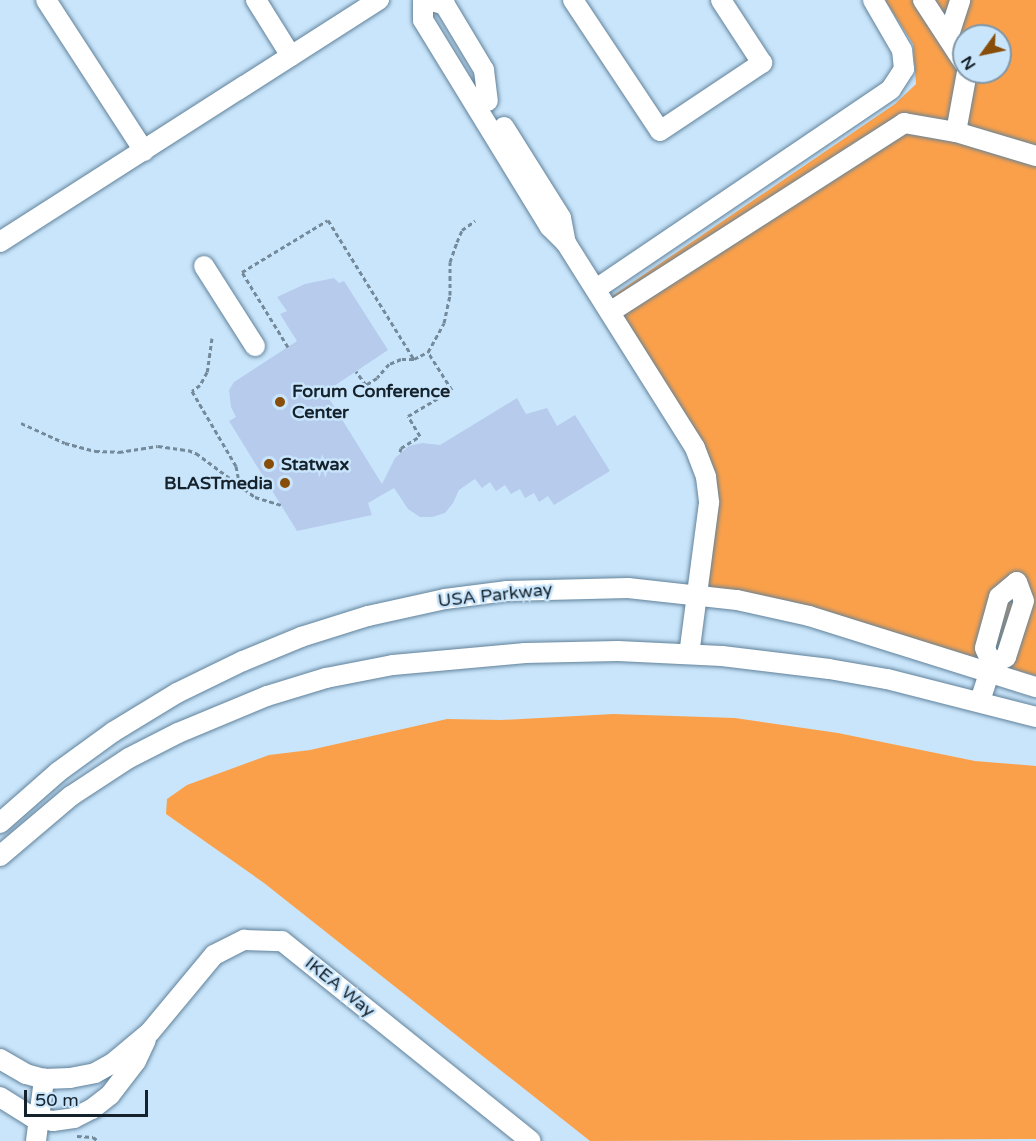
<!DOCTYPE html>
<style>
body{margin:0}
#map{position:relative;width:1036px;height:1141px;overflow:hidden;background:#c9e5fb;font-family:"Varela Round",sans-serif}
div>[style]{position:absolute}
.green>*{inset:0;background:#fba04a}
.building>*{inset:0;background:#b7cbed}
.path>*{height:3px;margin-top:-1.5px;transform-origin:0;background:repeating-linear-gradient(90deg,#748999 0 4.5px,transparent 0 7.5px)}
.roads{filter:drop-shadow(0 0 2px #61829a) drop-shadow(0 0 2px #61829a)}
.minor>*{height:20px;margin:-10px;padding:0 10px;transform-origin:10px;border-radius:10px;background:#fff}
.dots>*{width:16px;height:16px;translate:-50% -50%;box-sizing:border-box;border:3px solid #c9e5fb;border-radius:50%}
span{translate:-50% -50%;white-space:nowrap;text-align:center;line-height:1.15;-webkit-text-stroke:5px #c9e5fb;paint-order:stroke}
.poi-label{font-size:18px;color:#15222c;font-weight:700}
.left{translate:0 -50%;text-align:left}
.right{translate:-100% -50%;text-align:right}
.street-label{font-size:18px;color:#15222c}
.north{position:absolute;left:952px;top:24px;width:60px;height:60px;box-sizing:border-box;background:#c9e5fb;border:2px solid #8197a8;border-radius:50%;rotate:237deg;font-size:16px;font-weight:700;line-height:24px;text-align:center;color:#15222c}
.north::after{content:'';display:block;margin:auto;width:21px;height:27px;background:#884d09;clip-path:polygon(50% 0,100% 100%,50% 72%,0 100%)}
.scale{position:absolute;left:24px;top:1090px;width:124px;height:27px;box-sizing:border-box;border:3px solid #15222c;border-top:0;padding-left:8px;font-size:18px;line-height:21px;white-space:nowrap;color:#15222c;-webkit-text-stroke:4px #c9e5fb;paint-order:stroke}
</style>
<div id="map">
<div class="green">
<i style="clip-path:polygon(evenodd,885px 0,1036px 0,1036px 676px,789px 601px,696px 585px,701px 493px,691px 447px,602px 305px,614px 295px,895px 104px,916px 84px,913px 44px,885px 0,964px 36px,1000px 36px,1000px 72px,964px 72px,964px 36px)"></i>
<i style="clip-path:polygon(613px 714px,735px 718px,838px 733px,975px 761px,1036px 766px,1036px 1139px,590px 1141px,264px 883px,166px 814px,167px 799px,187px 785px,269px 755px,310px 750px,447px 719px,501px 720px)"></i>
</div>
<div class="building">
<i style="clip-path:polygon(334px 278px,339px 283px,344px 281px,388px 350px,325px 392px,382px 484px,395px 458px,409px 446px,422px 443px,440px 445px,517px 398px,526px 414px,547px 408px,557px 426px,575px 415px,610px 471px,554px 505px,548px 496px,539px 502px,534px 493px,525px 498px,520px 489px,511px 494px,505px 485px,496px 491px,490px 482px,482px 488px,475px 479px,459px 490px,453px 503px,445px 513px,432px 517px,420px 517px,408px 509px,394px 488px,368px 503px,372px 515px,297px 531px,229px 421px,236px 417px,231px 407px,229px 390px,234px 382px,297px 341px,280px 314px,287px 311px,277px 297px,305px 284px)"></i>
</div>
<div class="path">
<i style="left:212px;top:338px;width:34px;rotate:98deg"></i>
<i style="left:207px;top:372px;width:15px;rotate:118deg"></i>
<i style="left:200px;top:385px;width:10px;rotate:143deg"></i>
<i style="left:192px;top:391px;width:87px;rotate:59.6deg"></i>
<i style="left:236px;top:466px;width:16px;rotate:79deg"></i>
<i style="left:288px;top:347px;width:88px;rotate:-121.5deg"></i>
<i style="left:242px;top:272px;width:100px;rotate:-31.2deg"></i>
<i style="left:328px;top:220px;width:163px;rotate:58.3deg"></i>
<i style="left:414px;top:359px;width:13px;rotate:180deg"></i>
<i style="left:401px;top:359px;width:13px;rotate:157deg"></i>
<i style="left:389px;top:364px;width:18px;rotate:131deg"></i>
<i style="left:377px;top:378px;width:13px;rotate:148deg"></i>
<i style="left:366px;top:385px;width:17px;rotate:-126deg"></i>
<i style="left:414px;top:359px;width:16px;rotate:-27deg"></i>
<i style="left:21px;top:423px;width:48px;rotate:24.4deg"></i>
<i style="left:65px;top:443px;width:31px;rotate:15deg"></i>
<i style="left:95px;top:451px;width:24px;rotate:2deg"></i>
<i style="left:119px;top:452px;width:39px;rotate:-9deg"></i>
<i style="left:158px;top:446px;width:30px;rotate:8deg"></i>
<i style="left:188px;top:450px;width:9px;rotate:21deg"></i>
<i style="left:196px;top:453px;width:74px;rotate:36.7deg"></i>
<i style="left:255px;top:497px;width:27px;rotate:17deg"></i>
<i style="left:400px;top:452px;width:4px;rotate:-76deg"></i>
<i style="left:401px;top:448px;width:22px;rotate:-32deg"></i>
<i style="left:420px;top:436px;width:23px;rotate:-121deg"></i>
<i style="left:408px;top:416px;width:51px;rotate:-30.6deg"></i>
<i style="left:452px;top:390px;width:45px;rotate:-122.3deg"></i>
<i style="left:428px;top:352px;width:33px;rotate:-61deg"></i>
<i style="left:444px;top:323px;width:29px;rotate:-78deg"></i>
<i style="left:450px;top:295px;width:33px;rotate:-90deg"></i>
<i style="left:450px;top:262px;width:21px;rotate:-71deg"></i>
<i style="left:457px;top:242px;width:13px;rotate:-67deg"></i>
<i style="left:462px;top:230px;width:16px;rotate:-35deg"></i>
<i style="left:77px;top:1136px;width:16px;rotate:4deg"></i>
<i style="left:93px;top:1137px;width:6px;rotate:39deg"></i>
</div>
<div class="roads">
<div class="minor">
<i style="left:46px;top:0;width:180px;rotate:57deg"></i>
<i style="left:256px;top:0;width:66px;rotate:58deg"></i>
<i style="left:423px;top:0;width:20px;rotate:90deg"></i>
<i style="left:423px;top:20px;width:243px;rotate:58.5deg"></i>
<i style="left:550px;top:227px;width:23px;rotate:45deg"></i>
<i style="left:566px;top:243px;width:242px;rotate:57.8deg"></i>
<i style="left:695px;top:448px;width:31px;rotate:69deg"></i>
<i style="left:706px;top:477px;width:26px;rotate:83deg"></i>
<i style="left:709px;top:503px;width:152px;rotate:97.5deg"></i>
<i style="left:428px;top:0;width:18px;rotate:16deg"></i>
<i style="left:445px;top:5px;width:76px;rotate:59deg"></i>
<i style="left:484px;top:70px;width:31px;rotate:83deg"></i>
<i style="left:573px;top:0;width:157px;rotate:56.4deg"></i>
<i style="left:660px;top:131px;width:123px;rotate:-33.7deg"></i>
<i style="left:762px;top:63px;width:75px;rotate:-123.1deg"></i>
<i style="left:923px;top:0;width:75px;rotate:56.9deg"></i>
<i style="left:948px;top:38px;width:40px;rotate:-72deg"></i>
<i style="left:504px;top:127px;width:107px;rotate:57.9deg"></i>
<i style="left:561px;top:218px;width:25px;rotate:79deg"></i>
<i style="left:956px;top:132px;width:61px;rotate:-79.6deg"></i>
<i style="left:0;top:242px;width:450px;rotate:-32.6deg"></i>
<i style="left:204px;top:266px;width:95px;rotate:57.5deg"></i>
<i style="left:596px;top:289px;width:356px;rotate:-34.1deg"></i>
<i style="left:891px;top:89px;width:24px;rotate:-57deg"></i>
<i style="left:904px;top:69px;width:19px;rotate:-96deg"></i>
<i style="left:902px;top:50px;width:58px;rotate:-120.1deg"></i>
<i style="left:610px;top:312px;width:350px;rotate:-32.7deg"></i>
<i style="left:904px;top:123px;width:53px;rotate:9.8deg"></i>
<i style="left:956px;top:132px;width:84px;rotate:16.7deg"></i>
<i style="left:980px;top:701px;width:39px;rotate:-72deg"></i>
<i style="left:992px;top:664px;width:17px;rotate:-114deg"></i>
<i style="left:985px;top:648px;width:53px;rotate:-74.6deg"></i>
<i style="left:999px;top:597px;width:23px;rotate:-40deg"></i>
<i style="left:1017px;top:582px;width:20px;rotate:70deg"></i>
<i style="left:1024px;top:601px;width:59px;rotate:107.8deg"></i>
<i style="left:1006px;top:657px;width:16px;rotate:153deg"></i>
<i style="left:0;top:823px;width:77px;rotate:-41.3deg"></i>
<i style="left:58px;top:772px;width:68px;rotate:-36deg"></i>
<i style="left:113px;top:732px;width:75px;rotate:-31.4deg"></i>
<i style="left:177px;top:693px;width:73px;rotate:-25.9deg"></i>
<i style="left:243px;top:661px;width:63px;rotate:-22.5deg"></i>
<i style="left:301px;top:637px;width:70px;rotate:-17.4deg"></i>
<i style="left:368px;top:616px;width:79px;rotate:-12.4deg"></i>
<i style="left:445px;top:599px;width:63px;rotate:-7.4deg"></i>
<i style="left:507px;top:591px;width:121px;rotate:-1.4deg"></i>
<i style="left:628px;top:588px;width:110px;rotate:6.3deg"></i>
<i style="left:737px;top:600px;width:74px;rotate:12.5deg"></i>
<i style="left:809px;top:616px;width:238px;rotate:17.4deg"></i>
<i style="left:0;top:856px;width:93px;rotate:-40.2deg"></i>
<i style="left:71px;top:796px;width:69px;rotate:-33.2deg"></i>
<i style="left:129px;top:758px;width:55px;rotate:-27deg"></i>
<i style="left:178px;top:733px;width:96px;rotate:-22.6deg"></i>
<i style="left:267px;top:696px;width:62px;rotate:-17deg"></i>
<i style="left:326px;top:678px;width:68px;rotate:-11deg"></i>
<i style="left:393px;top:665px;width:133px;rotate:-5.2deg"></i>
<i style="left:525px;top:653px;width:93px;rotate:-1.2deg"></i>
<i style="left:618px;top:651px;width:104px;rotate:2.8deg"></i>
<i style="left:722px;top:656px;width:108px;rotate:6.9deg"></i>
<i style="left:829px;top:669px;width:59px;rotate:9.8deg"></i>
<i style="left:887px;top:679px;width:154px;rotate:14.3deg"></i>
<i style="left:0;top:1059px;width:30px;rotate:30deg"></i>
<i style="left:26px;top:1074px;width:19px;rotate:16deg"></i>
<i style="left:44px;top:1079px;width:26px;rotate:-2deg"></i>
<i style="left:70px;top:1078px;width:25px;rotate:-11deg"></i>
<i style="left:95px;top:1073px;width:21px;rotate:-29deg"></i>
<i style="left:113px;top:1063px;width:48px;rotate:-40deg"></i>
<i style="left:150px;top:1032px;width:100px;rotate:-50.3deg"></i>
<i style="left:214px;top:955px;width:34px;rotate:-27deg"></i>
<i style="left:244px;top:940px;width:38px;rotate:2deg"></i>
<i style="left:282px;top:941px;width:319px;rotate:38.8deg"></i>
<i style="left:0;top:1097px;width:38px;rotate:32deg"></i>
<i style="left:32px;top:1117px;width:21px;rotate:11deg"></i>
<i style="left:53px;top:1121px;width:21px;rotate:-8deg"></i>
<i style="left:74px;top:1118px;width:20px;rotate:-27deg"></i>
<i style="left:92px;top:1109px;width:23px;rotate:-38deg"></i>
<i style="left:110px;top:1095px;width:43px;rotate:-52.6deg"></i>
<i style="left:136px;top:1061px;width:23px;rotate:-65deg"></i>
<i style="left:36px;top:1141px;width:63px;rotate:-82.6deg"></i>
</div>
</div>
<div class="dots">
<i style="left:280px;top:402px;background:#884d09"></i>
<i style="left:269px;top:464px;background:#884d09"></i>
<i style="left:285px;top:483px;background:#884d09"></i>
</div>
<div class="poi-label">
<span class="left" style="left:292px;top:402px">Forum Conference<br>Center</span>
<span class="left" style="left:281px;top:464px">Statwax</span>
<span class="right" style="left:273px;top:483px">BLASTmedia</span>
</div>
<div class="street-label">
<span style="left:495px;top:595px;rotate:-6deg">USA Parkway</span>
<span style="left:340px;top:987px;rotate:39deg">IKEA Way</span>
</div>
<div class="north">N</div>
<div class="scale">50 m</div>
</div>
